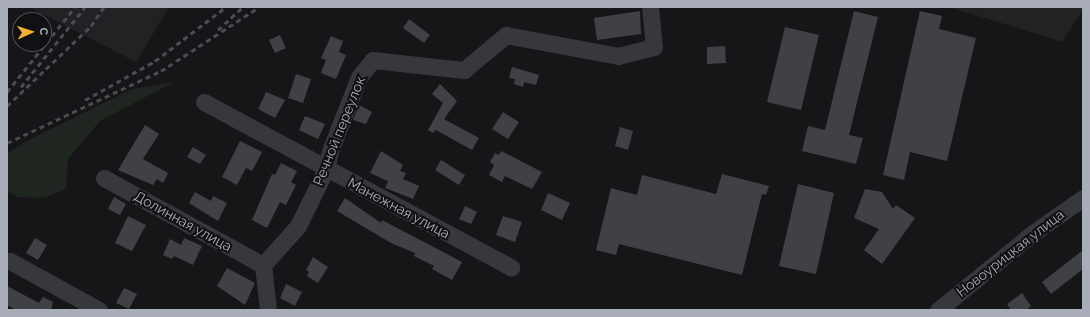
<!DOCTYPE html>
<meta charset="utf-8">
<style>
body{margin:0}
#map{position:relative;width:1090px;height:317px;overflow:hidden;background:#161618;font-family:Raleway,sans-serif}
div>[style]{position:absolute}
.built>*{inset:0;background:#222225}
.green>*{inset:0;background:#1e261f}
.building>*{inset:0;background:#404145}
.minor>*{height:17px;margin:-8.5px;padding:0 8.5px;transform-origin:8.5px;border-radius:8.5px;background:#37383d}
.rail>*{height:3px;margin-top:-1.5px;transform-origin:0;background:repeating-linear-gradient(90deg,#4a4c52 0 5px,transparent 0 9px)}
span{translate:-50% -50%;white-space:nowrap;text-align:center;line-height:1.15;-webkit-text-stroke:4px #111113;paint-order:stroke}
.street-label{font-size:14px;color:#a8adb8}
.frame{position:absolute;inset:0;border:8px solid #a8adb8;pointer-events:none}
.north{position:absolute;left:12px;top:12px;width:40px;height:40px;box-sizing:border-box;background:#111113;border:1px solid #4d4f55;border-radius:50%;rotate:87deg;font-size:11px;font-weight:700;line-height:16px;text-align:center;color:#a8adb8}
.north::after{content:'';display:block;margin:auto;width:14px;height:18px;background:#f2b134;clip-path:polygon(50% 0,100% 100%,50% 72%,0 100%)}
</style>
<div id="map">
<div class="built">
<i style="clip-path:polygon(29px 7px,169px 7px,136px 62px)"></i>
<i style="clip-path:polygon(949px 7px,1083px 7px,1083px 10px,1062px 42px)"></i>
</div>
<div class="green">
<i style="clip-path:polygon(174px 82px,100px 121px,68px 159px,66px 189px,44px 198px,18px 197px,7px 190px,7px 154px,23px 143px,132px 89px)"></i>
</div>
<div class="building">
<i style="clip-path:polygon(640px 11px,641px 34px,597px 40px,594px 18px)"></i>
<i style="clip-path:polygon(854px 11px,878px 17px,849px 135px,863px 138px,856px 164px,802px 151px,808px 126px,825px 130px)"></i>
<i style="clip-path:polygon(920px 11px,942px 16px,939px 29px,976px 38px,947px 161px,910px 152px,904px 180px,883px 175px)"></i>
<i style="clip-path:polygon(409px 19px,430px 35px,424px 43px,403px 28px)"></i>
<i style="clip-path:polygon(785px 27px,819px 35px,801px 110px,767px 102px)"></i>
<i style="clip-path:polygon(280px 35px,286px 48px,275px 53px,269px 40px)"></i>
<i style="clip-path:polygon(331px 36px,343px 41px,339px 52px,346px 55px,336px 79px,321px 73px,326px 60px,321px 58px)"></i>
<i style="clip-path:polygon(725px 46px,726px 63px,707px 64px,707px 47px)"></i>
<i style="clip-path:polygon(512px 67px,539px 75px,536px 85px,524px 82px,523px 87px,514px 84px,515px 79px,509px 78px)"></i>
<i style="clip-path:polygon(296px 74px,311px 79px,303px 103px,288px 98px)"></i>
<i style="clip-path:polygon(440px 84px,457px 101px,444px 119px,479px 138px,472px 150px,436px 130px,433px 133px,428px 130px,443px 103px,432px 94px)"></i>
<i style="clip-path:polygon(266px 92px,285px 100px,275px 118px,258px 109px)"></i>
<i style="clip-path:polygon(359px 105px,372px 112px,366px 124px,353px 120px)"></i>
<i style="clip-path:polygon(503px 112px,519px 122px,508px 139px,492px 129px)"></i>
<i style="clip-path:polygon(305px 116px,325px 124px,318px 139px,299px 130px)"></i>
<i style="clip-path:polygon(145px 125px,159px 134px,143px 159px,168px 173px,163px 183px,157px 179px,153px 185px,118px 170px)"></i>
<i style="clip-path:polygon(620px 127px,633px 131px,628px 150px,615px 146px)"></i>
<i style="clip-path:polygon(240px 141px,262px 152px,252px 171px,246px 168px,237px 185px,222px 177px)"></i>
<i style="clip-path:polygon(193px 147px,206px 155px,200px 164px,187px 157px)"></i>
<i style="clip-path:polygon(381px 151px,403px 165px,400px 171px,406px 173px,403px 179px,419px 186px,413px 199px,385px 188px,388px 181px,370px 173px)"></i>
<i style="clip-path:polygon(501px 151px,542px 172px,532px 189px,505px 176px,502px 182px,489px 175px,494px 165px,490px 162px,495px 153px,499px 155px)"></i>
<i style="clip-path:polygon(441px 160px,465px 175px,459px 185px,435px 170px)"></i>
<i style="clip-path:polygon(281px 163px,297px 171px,291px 182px,296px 185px,286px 205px,280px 202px,267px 228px,252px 220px,272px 174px,275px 175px)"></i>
<i style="clip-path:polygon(722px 174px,769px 186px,766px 195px,762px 194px,742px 275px,619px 244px,616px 255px,596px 250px,611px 188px,637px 195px,642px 175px,716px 194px)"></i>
<i style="clip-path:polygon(798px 184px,834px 193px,816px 274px,779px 266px)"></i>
<i style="clip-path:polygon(865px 189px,882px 192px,893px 209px,896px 205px,915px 218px,882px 264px,864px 250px,879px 229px,854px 218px)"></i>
<i style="clip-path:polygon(195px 192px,211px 201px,213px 196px,227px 203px,218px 221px,189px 203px)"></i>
<i style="clip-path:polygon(548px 193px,570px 203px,562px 220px,541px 210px)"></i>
<i style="clip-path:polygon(114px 197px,126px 204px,120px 215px,108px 209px)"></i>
<i style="clip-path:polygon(345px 198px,381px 223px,382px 220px,462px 262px,452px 280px,432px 269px,434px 266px,414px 256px,415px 253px,391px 243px,337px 211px)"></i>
<i style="clip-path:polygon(465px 206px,477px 212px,471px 224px,459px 219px)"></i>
<i style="clip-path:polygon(128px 216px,146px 225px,132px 251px,115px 243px)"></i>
<i style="clip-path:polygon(503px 216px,522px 222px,515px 242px,496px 235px)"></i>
<i style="clip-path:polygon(35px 238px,47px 245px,38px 260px,26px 253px)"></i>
<i style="clip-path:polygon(184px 238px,202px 246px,193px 265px,174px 256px,172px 259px,163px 255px,170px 239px,181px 245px)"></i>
<i style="clip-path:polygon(1083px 250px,1083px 269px,1051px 294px,1042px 282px)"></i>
<i style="clip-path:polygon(313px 257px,328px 267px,318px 283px,307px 276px,309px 272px,306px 270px)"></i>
<i style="clip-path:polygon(227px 268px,255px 283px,245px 305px,217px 286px)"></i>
<i style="clip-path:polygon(286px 284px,302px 292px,295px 306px,280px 298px)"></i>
<i style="clip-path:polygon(7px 286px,39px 303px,43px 297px,53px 302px,51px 310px,16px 310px,7px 305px)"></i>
<i style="clip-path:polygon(124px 288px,137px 294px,129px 309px,116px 303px)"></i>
<i style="clip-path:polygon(1022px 293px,1031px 306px,1026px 310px,1011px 310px,1007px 304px)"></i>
</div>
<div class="minor">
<i style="left:204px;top:102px;width:349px;rotate:28.3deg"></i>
<i style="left:104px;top:178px;width:181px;rotate:28.7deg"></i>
<i style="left:10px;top:261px;width:102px;rotate:28.8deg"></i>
<i style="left:268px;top:310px;width:45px;rotate:-96.3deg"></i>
<i style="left:263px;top:265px;width:52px;rotate:-48.1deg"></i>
<i style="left:298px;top:226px;width:64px;rotate:-63.8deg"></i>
<i style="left:326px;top:169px;width:18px;rotate:-77deg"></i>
<i style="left:330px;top:151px;width:79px;rotate:-68.6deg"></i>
<i style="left:359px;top:77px;width:22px;rotate:-51deg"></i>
<i style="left:373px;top:60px;width:92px;rotate:6.3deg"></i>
<i style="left:464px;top:70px;width:55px;rotate:-39.8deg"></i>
<i style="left:506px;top:35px;width:114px;rotate:10.6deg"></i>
<i style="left:618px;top:56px;width:37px;rotate:-14deg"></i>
<i style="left:654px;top:47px;width:40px;rotate:-95.7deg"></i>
<i style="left:938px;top:310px;width:122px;rotate:-39deg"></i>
<i style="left:1033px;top:233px;width:61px;rotate:-35deg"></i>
</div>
<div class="rail">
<i style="left:218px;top:30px;width:34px;rotate:-43deg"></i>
<i style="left:21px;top:87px;width:102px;rotate:-51.3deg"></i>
<i style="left:7px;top:92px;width:109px;rotate:-51.3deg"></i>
<i style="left:85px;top:100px;width:80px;rotate:-29.1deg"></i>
<i style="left:155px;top:61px;width:89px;rotate:-37.3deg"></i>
<i style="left:7px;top:106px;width:116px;rotate:-43.6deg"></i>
<i style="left:91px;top:26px;width:23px;rotate:-56deg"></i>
<i style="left:7px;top:143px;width:170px;rotate:-25.1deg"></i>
<i style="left:161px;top:71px;width:117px;rotate:-33.1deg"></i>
</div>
<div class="street-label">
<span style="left:339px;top:131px;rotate:-68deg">Речной переулок</span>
<span style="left:399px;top:208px;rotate:28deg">Манежная улица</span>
<span style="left:183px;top:221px;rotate:29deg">Долинная улица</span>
<span style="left:1010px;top:253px;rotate:-38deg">Новоурицкая улица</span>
</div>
<div class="frame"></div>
<div class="north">С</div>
</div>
